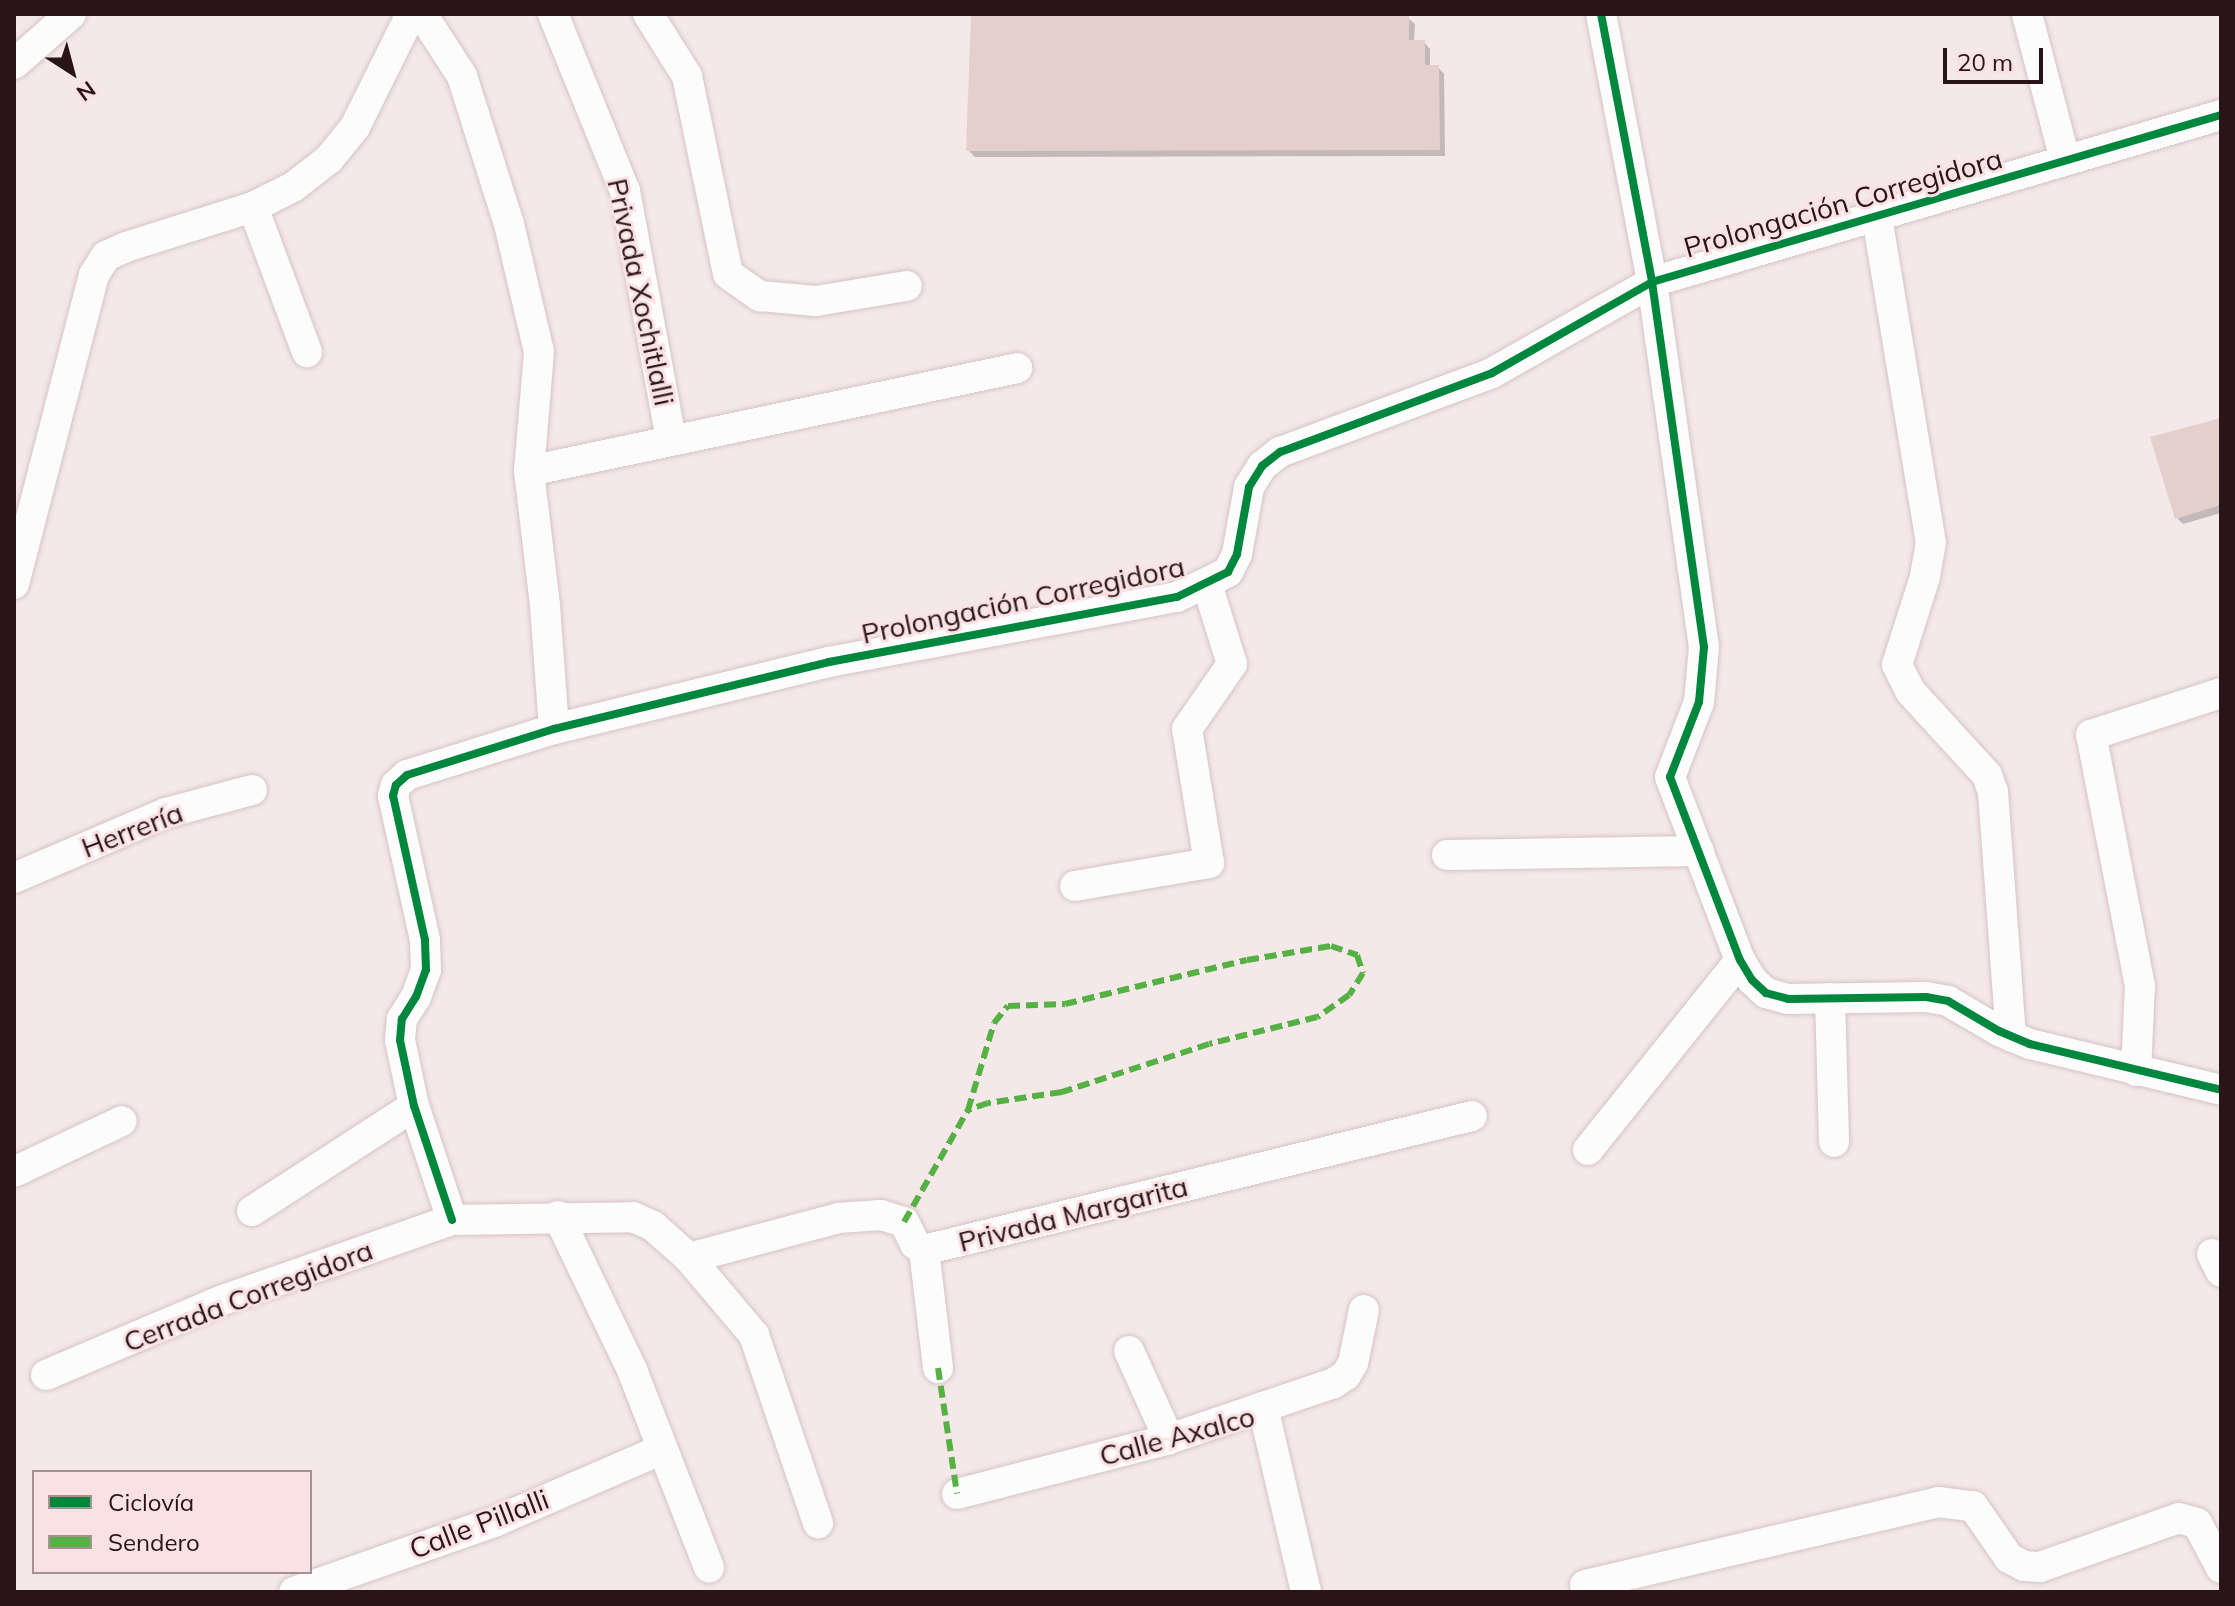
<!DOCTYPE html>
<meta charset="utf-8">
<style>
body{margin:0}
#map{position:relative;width:2235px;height:1606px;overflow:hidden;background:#f4e8e9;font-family:Mulish,sans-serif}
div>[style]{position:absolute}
.shadow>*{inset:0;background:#0003}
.building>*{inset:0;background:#e4cfcd}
.roads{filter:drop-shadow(0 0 2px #d5c4c6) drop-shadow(0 0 2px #d5c4c6)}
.minor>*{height:30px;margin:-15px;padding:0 15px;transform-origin:15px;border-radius:15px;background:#fdfcfc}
.quiet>*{height:6px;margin-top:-3px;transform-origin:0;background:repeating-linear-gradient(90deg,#56b145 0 12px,transparent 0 18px)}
.cycleway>*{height:8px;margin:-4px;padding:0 4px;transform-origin:4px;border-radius:4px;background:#00873e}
span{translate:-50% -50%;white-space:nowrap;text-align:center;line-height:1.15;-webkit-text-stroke:6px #fae2e4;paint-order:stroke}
.street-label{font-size:28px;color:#291518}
.frame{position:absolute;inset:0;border:16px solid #291518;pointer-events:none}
.legend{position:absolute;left:32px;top:1470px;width:280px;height:104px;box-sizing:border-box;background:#fae2e4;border:2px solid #a69092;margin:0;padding:10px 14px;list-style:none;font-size:24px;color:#291518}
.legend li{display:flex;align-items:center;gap:16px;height:40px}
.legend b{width:40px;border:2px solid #a69092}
.north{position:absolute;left:32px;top:32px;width:80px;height:80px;-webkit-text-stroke:6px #fae2e4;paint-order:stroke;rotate:144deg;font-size:22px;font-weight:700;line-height:32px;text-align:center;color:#291518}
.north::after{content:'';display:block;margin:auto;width:28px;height:36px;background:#291518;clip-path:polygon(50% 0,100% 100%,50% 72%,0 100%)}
.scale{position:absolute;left:1943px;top:48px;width:100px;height:36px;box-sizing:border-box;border:4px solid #291518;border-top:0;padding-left:10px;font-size:24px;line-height:28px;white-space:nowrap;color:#291518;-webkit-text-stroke:6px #fae2e4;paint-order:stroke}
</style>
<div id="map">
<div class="shadow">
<i style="clip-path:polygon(973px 14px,1387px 14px,1388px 17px,1408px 18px,1415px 24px,1414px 42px,1424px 42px,1430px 49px,1430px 67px,1438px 67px,1444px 74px,1445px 156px,975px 157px,968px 150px)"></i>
<i style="clip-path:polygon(2221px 420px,2221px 513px,2183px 524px,2177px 518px)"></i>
</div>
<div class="building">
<i style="clip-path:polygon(971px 14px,1409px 16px,1409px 40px,1425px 40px,1425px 65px,1439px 65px,1440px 150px,966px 151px)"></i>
<i style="clip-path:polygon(2221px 418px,2221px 505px,2175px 519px,2150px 437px)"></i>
</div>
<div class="roads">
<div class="minor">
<i style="left:422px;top:14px;width:74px;rotate:57.2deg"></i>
<i style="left:462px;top:76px;width:155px;rotate:72.4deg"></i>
<i style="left:509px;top:224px;width:131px;rotate:76.8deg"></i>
<i style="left:539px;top:352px;width:119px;rotate:94.8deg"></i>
<i style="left:529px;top:471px;width:136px;rotate:83.2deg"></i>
<i style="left:545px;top:606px;width:123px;rotate:85.8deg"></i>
<i style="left:553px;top:14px;width:191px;rotate:67.9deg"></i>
<i style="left:625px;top:191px;width:251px;rotate:79.5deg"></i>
<i style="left:648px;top:14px;width:73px;rotate:57.8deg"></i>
<i style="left:687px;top:76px;width:202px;rotate:78.3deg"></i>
<i style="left:728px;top:274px;width:39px;rotate:35deg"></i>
<i style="left:760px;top:296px;width:56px;rotate:5.1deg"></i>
<i style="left:816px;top:301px;width:92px;rotate:-9.4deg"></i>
<i style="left:1601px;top:14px;width:273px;rotate:79.2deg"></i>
<i style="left:1652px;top:282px;width:369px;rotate:81.9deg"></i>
<i style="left:1704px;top:647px;width:55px;rotate:95.2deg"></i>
<i style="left:1699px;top:702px;width:80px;rotate:111.1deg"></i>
<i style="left:1670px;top:777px;width:196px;rotate:69.1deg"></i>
<i style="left:1740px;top:960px;width:23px;rotate:59deg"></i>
<i style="left:1752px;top:980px;width:19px;rotate:43deg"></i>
<i style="left:1766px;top:993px;width:23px;rotate:15deg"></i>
<i style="left:1788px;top:999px;width:138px;rotate:-0.8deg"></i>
<i style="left:1926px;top:997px;width:22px;rotate:10deg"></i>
<i style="left:1948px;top:1001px;width:59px;rotate:30.5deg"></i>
<i style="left:1999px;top:1031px;width:34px;rotate:23deg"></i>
<i style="left:2030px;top:1044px;width:196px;rotate:13.5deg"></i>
<i style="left:2027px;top:14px;width:151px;rotate:75.4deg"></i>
<i style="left:14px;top:64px;width:76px;rotate:-41.3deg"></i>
<i style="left:253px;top:207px;width:155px;rotate:69.6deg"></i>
<i style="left:1877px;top:217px;width:329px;rotate:80.6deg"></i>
<i style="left:1931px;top:542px;width:36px;rotate:100deg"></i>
<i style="left:1925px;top:577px;width:92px;rotate:107.7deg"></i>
<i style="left:1897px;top:665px;width:29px;rotate:63deg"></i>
<i style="left:1910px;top:691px;width:114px;rotate:47.5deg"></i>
<i style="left:1987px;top:775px;width:18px;rotate:71deg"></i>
<i style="left:1993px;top:792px;width:245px;rotate:85.8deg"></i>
<i style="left:529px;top:471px;width:499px;rotate:-11.9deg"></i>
<i style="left:14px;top:584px;width:319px;rotate:-75.5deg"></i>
<i style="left:94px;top:275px;width:22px;rotate:-58deg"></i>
<i style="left:106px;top:256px;width:22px;rotate:-24deg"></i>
<i style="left:126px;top:247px;width:133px;rotate:-17.5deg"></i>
<i style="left:253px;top:207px;width:45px;rotate:-26.6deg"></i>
<i style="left:293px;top:187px;width:46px;rotate:-37.9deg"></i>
<i style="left:329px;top:159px;width:41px;rotate:-50.9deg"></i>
<i style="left:355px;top:127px;width:126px;rotate:-63.6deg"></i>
<i style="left:1447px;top:855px;width:252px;rotate:-0.9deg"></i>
<i style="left:14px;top:878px;width:165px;rotate:-23.2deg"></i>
<i style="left:166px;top:813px;width:89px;rotate:-15deg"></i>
<i style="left:1075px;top:886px;width:136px;rotate:-9.7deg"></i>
<i style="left:1209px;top:863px;width:136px;rotate:-99.3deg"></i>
<i style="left:1187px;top:729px;width:79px;rotate:-55.3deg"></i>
<i style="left:1232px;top:664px;width:84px;rotate:-107.4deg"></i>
<i style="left:1830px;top:998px;width:144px;rotate:88.4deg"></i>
<i style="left:2136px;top:1071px;width:85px;rotate:-87.3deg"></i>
<i style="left:2140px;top:986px;width:256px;rotate:-101deg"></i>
<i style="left:2091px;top:735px;width:137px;rotate:-17.9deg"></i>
<i style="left:1588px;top:1150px;width:243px;rotate:-51.3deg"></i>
<i style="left:14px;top:1172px;width:119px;rotate:-25.3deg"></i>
<i style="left:252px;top:1211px;width:193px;rotate:-32.9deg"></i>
<i style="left:558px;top:1216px;width:171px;rotate:64.3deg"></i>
<i style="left:632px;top:1370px;width:212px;rotate:68.7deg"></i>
<i style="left:452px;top:1220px;width:120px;rotate:-108.4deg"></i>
<i style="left:414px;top:1106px;width:67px;rotate:-102deg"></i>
<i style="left:400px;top:1040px;width:21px;rotate:-85deg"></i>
<i style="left:402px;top:1019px;width:26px;rotate:-58deg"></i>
<i style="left:416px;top:997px;width:29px;rotate:-70deg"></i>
<i style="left:426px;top:970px;width:30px;rotate:-92deg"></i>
<i style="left:425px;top:940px;width:148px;rotate:-102.5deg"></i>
<i style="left:393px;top:796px;width:11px;rotate:-75deg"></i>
<i style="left:396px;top:785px;width:15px;rotate:-42deg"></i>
<i style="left:407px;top:775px;width:154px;rotate:-17.4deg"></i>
<i style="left:554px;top:729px;width:283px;rotate:-13.7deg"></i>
<i style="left:829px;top:662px;width:354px;rotate:-10.6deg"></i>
<i style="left:1177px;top:597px;width:57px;rotate:-26.1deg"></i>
<i style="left:1228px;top:572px;width:20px;rotate:-63deg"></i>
<i style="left:1237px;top:554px;width:68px;rotate:-79.8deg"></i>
<i style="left:1249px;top:487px;width:25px;rotate:-58deg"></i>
<i style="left:1262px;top:466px;width:23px;rotate:-38deg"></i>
<i style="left:1280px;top:452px;width:226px;rotate:-20.4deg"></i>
<i style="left:1492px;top:373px;width:184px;rotate:-29.6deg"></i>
<i style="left:1652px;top:282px;width:593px;rotate:-16.36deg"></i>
<i style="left:924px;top:1250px;width:119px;rotate:83.2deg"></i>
<i style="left:2212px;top:1254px;width:20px;rotate:63deg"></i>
<i style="left:689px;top:1258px;width:154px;rotate:-15deg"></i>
<i style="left:838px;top:1218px;width:43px;rotate:-4deg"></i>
<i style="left:881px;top:1215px;width:24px;rotate:17deg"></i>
<i style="left:904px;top:1222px;width:25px;rotate:63deg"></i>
<i style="left:915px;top:1244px;width:11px;rotate:34deg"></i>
<i style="left:924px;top:1250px;width:564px;rotate:-13.74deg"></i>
<i style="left:1129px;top:1351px;width:97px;rotate:65.6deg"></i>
<i style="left:46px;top:1375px;width:192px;rotate:-23deg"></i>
<i style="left:223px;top:1300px;width:243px;rotate:-19.3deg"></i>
<i style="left:452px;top:1220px;width:181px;rotate:-0.9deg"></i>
<i style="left:633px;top:1217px;width:22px;rotate:24deg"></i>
<i style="left:653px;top:1226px;width:48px;rotate:41.6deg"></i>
<i style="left:689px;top:1258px;width:101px;rotate:49.8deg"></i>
<i style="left:754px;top:1335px;width:199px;rotate:71.2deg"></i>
<i style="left:1263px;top:1407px;width:75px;rotate:-18.7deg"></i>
<i style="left:1334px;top:1383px;width:14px;rotate:-34deg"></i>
<i style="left:1346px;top:1375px;width:14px;rotate:-60deg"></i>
<i style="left:1353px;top:1363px;width:54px;rotate:-78.3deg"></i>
<i style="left:957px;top:1494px;width:219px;rotate:-14.5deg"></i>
<i style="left:1169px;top:1439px;width:99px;rotate:-18.8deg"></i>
<i style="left:1263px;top:1407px;width:190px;rotate:76.9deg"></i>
<i style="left:1585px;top:1585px;width:363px;rotate:-13.2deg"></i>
<i style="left:1938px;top:1502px;width:35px;rotate:7deg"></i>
<i style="left:1973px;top:1506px;width:63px;rotate:55.3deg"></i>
<i style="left:2009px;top:1558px;width:17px;rotate:28deg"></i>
<i style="left:2024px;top:1566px;width:16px;rotate:4deg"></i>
<i style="left:2040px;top:1567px;width:147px;rotate:-19.4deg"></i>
<i style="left:2179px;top:1518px;width:19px;rotate:16deg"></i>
<i style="left:2197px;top:1523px;width:51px;rotate:61.9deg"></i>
<i style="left:294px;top:1592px;width:212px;rotate:-19.3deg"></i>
<i style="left:494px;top:1522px;width:181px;rotate:-23.4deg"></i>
</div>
</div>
<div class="quiet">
<i style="left:904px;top:1222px;width:129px;rotate:-60.3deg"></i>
<i style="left:968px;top:1110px;width:91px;rotate:-73.4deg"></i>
<i style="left:994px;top:1023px;width:22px;rotate:-51deg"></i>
<i style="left:1008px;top:1006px;width:57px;rotate:-2deg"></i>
<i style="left:1065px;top:1004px;width:187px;rotate:-13.6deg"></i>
<i style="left:1247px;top:960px;width:85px;rotate:-9.5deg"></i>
<i style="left:1331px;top:946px;width:28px;rotate:19deg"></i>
<i style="left:1357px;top:955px;width:19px;rotate:72deg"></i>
<i style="left:1363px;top:973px;width:26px;rotate:122deg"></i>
<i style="left:1349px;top:995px;width:39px;rotate:145deg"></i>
<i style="left:1317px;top:1017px;width:111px;rotate:166deg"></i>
<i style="left:1209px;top:1044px;width:155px;rotate:161.9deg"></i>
<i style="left:1062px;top:1092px;width:75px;rotate:171.5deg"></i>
<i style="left:988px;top:1103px;width:21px;rotate:161deg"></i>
<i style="left:938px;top:1368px;width:127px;rotate:81.4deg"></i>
</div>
<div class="cycleway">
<i style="left:1601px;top:14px;width:273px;rotate:79.2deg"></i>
<i style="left:1652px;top:282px;width:369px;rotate:81.9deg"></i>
<i style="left:1704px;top:647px;width:55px;rotate:95.2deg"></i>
<i style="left:1699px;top:702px;width:80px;rotate:111.1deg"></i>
<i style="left:1670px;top:777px;width:196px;rotate:69.1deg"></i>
<i style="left:1740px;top:960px;width:23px;rotate:59deg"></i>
<i style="left:1752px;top:980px;width:19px;rotate:43deg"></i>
<i style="left:1766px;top:993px;width:23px;rotate:15deg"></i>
<i style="left:1788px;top:999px;width:138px;rotate:-0.8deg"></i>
<i style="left:1926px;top:997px;width:22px;rotate:10deg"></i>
<i style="left:1948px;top:1001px;width:59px;rotate:30.5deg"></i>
<i style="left:1999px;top:1031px;width:34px;rotate:23deg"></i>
<i style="left:2030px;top:1044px;width:196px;rotate:13.5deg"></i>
<i style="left:452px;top:1220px;width:120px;rotate:-108.4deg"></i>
<i style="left:414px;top:1106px;width:67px;rotate:-102deg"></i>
<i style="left:400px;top:1040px;width:21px;rotate:-85deg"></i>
<i style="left:402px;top:1019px;width:26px;rotate:-58deg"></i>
<i style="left:416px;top:997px;width:29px;rotate:-70deg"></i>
<i style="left:426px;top:970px;width:30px;rotate:-92deg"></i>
<i style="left:425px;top:940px;width:148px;rotate:-102.5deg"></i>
<i style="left:393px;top:796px;width:11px;rotate:-75deg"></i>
<i style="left:396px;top:785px;width:15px;rotate:-42deg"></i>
<i style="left:407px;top:775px;width:154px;rotate:-17.4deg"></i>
<i style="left:554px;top:729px;width:283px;rotate:-13.7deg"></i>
<i style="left:829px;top:662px;width:354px;rotate:-10.6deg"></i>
<i style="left:1177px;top:597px;width:57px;rotate:-26.1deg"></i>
<i style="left:1228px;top:572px;width:20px;rotate:-63deg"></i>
<i style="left:1237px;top:554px;width:68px;rotate:-79.8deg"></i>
<i style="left:1249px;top:487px;width:25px;rotate:-58deg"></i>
<i style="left:1262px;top:466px;width:23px;rotate:-38deg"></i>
<i style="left:1280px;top:452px;width:226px;rotate:-20.4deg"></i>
<i style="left:1492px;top:373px;width:184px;rotate:-29.6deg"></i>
<i style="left:1652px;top:282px;width:593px;rotate:-16.36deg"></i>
</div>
<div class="street-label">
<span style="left:1843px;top:203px;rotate:-16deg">Prolongación Corregidora</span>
<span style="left:641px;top:292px;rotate:78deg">Privada Xochitlalli</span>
<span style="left:1023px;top:600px;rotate:-12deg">Prolongación Corregidora</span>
<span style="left:132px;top:830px;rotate:-21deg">Herrería</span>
<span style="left:1073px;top:1214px;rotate:-14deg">Privada Margarita</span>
<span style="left:248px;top:1296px;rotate:-21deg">Cerrada Corregidora</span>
<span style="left:1177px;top:1436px;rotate:-15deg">Calle Axalco</span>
<span style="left:479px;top:1524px;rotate:-21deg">Calle Pillalli</span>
</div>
<div class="frame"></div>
<ul class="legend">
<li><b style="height:10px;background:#00873e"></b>Ciclovía</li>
<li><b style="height:10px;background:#56b145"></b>Sendero</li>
</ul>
<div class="north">N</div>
<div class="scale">20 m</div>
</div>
